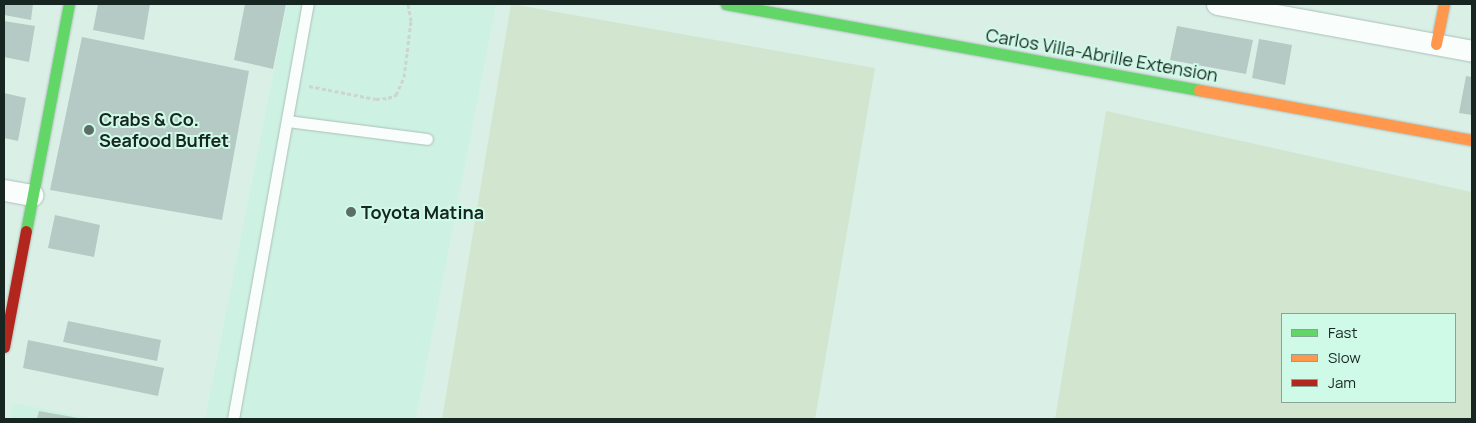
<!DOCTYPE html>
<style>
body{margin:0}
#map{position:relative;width:1476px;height:423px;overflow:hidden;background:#daf0e7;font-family:Manrope,sans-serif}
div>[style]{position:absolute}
.built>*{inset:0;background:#cdf2e3}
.green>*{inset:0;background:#d2e5cf}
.building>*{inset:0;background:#b5cac4}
.path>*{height:3px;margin-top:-1.5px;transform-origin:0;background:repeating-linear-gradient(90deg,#cdd4d1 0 4px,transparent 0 6.5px)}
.roads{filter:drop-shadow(0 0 1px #adbfb8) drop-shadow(0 0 1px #adbfb8)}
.lane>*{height:11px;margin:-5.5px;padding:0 5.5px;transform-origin:5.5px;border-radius:5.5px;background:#f9fdfb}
.street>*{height:21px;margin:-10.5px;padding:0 10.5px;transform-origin:10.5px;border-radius:10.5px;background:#f9fdfb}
.fast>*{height:11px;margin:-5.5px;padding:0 5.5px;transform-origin:5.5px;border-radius:5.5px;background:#63d668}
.slow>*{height:11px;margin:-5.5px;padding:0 5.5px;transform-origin:5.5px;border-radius:5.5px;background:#ff974d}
.jam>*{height:11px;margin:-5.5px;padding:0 5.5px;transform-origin:5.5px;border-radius:5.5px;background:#b3261e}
.dots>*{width:14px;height:14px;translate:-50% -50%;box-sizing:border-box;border:2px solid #d0fae8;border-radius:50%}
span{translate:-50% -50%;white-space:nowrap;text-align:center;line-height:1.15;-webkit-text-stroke:4px #d0fae8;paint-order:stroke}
.street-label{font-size:18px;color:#172620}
.poi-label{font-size:18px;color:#172620;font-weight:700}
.left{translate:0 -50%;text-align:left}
.frame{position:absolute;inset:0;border:5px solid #172620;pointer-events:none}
.legend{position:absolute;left:1281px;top:313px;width:175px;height:90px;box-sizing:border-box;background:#d0fae8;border:1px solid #86a598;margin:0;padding:6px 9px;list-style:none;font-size:15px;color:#172620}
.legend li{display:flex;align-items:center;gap:10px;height:25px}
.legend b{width:25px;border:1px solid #86a598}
</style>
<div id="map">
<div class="built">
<i style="clip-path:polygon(287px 4px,496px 4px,416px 419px,205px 419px)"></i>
<i style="clip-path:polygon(13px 403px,96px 419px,10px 419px)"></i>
</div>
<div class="green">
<i style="clip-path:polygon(511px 4px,875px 68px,815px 419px,442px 419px)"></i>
<i style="clip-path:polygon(evenodd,1106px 111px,1472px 192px,1472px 419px,1055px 419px,1106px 111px,1282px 314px,1455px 314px,1455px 402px,1282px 402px,1282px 314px)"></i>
</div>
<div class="building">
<i style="clip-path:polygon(4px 4px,33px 4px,31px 20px,4px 15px)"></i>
<i style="clip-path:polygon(98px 4px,150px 4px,144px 40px,93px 30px)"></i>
<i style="clip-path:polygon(245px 4px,286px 4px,273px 69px,234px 60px)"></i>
<i style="clip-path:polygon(4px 21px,35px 26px,29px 62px,4px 57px)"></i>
<i style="clip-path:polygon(1177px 26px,1253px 40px,1246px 74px,1170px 60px)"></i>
<i style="clip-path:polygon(82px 37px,249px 71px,222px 220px,50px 190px)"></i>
<i style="clip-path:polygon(1259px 39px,1292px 45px,1285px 85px,1252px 78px)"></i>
<i style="clip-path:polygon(1466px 76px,1472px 77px,1472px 115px,1459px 113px)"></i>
<i style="clip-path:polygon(4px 93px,26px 98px,18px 141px,4px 138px)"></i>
<i style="clip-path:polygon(55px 215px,100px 225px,94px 257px,48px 248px)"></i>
<i style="clip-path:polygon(68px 321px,161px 340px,157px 361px,63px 342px)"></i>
<i style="clip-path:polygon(28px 340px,164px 368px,158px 396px,23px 368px)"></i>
<i style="clip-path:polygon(39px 411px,78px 418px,78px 419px,37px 419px)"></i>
</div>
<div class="path">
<i style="left:309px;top:86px;width:68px;rotate:11deg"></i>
<i style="left:376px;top:99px;width:12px;rotate:-5deg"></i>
<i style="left:388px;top:98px;width:9px;rotate:-21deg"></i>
<i style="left:396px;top:95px;width:20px;rotate:-66deg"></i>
<i style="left:404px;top:77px;width:56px;rotate:-82.9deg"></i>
<i style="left:411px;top:21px;width:17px;rotate:-100deg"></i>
</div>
<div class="roads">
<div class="lane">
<i style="left:287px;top:121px;width:141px;rotate:7.3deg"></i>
<i style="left:233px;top:419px;width:422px;rotate:-79.8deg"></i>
</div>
<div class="street">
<i style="left:1217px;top:4px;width:259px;rotate:10.4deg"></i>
<i style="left:4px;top:190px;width:29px;rotate:10deg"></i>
</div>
<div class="fast">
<i style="left:726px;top:4px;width:481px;rotate:10.3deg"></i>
<i style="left:26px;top:231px;width:231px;rotate:-79.3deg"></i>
</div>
<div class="slow">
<i style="left:1436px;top:44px;width:41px;rotate:-78.7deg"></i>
<i style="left:1199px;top:90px;width:278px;rotate:10.4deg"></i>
</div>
<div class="jam">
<i style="left:4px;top:347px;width:118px;rotate:-79.3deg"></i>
</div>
</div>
<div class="dots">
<i style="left:89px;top:130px;background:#5b6d66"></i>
<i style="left:351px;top:212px;background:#5b6d66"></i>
</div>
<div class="street-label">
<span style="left:1102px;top:55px;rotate:10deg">Carlos Villa-Abrille Extension</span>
</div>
<div class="poi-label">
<span class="left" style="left:99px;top:130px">Crabs &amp; Co.<br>Seafood Buffet</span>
<span class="left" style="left:361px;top:212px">Toyota Matina</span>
</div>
<div class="frame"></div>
<ul class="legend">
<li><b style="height:6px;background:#63d668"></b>Fast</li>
<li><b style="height:6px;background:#ff974d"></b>Slow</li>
<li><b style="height:6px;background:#b3261e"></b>Jam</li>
</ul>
</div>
